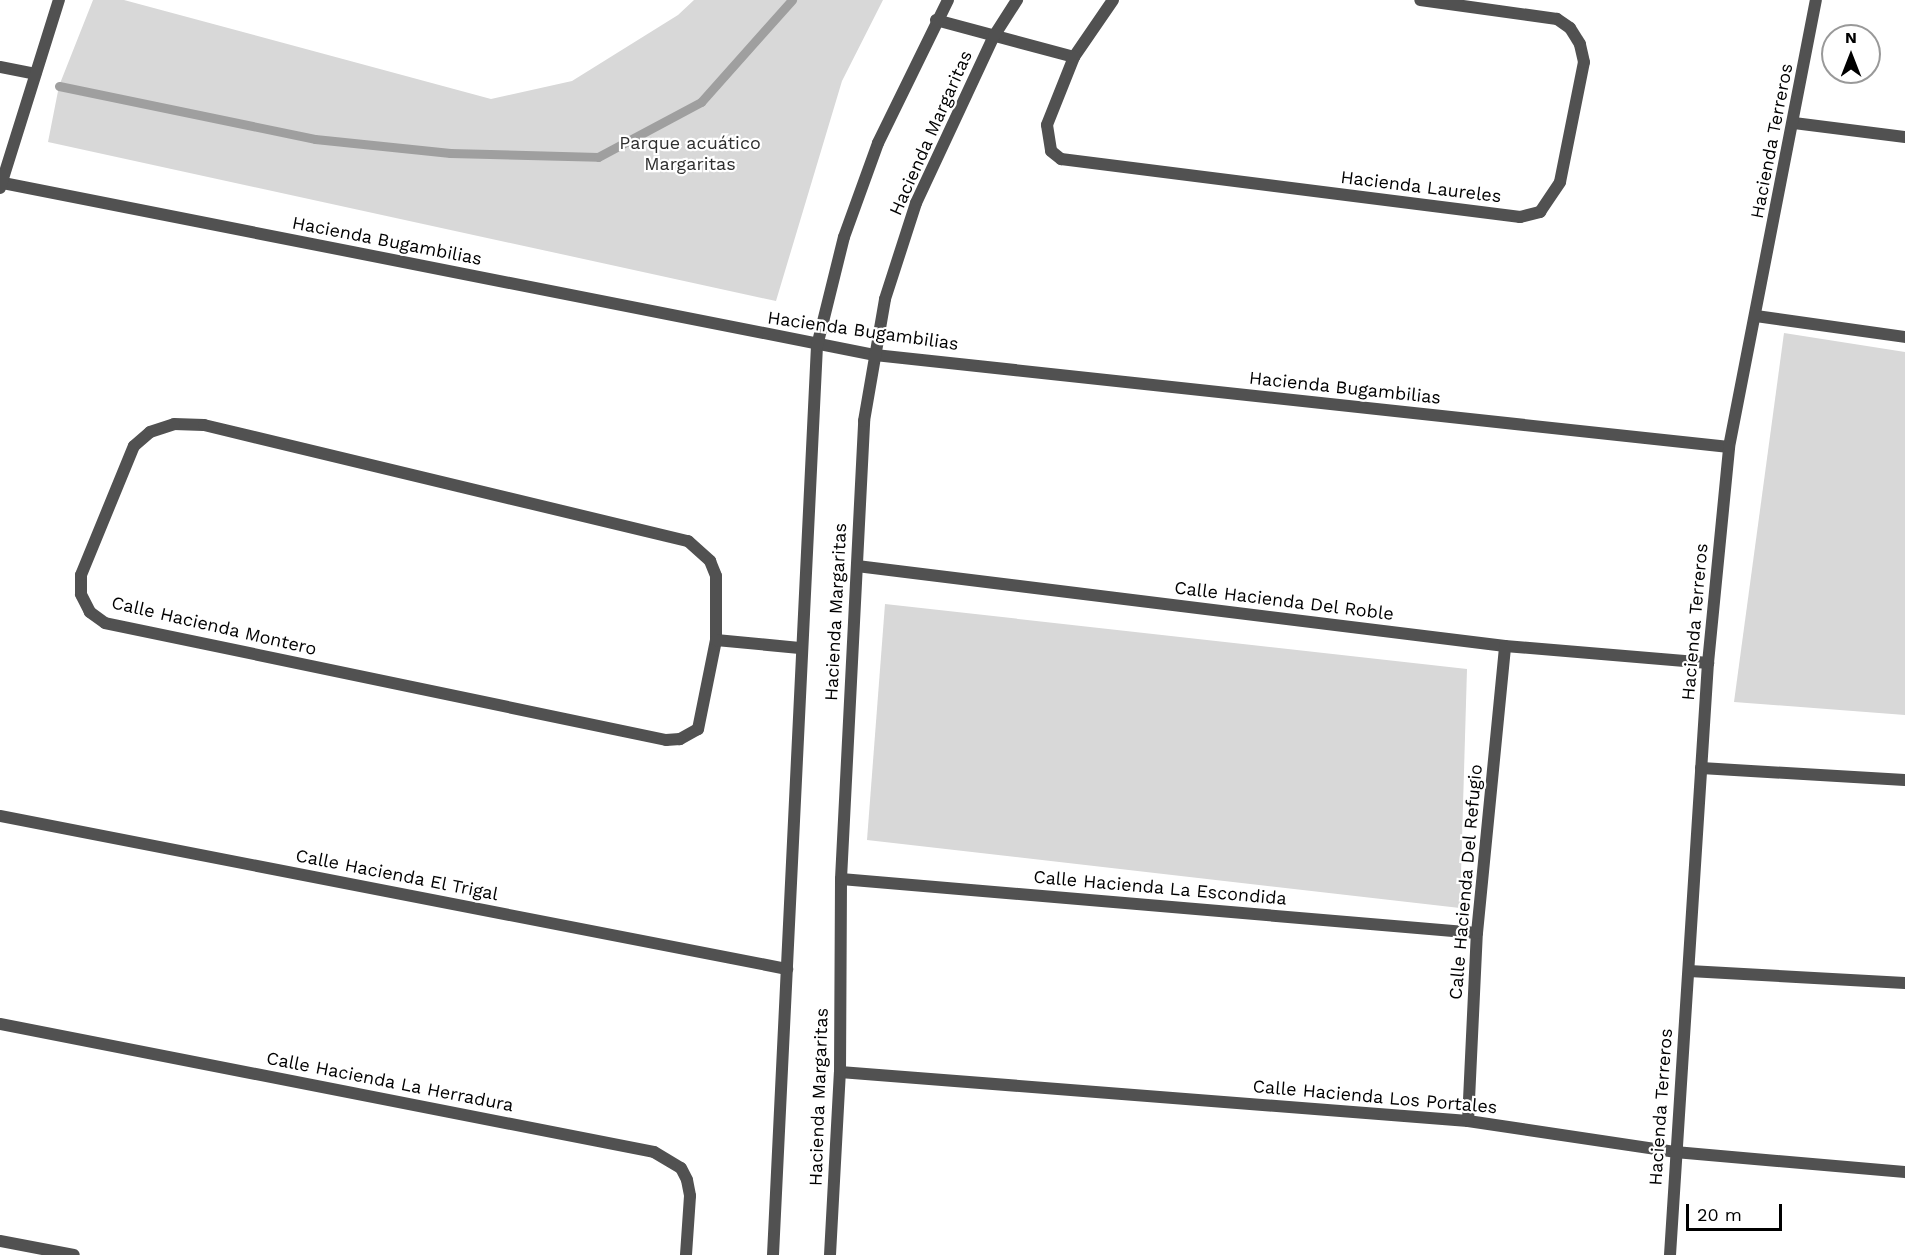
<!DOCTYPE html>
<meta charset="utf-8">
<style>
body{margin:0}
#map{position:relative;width:1905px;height:1255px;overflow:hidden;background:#fff;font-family:"Work Sans",sans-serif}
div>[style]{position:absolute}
.green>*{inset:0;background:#d8d8d8}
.stream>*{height:9px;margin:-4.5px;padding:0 4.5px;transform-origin:4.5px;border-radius:4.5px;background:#9f9f9f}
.minor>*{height:12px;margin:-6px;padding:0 6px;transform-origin:6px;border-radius:6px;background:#515151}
.tertiary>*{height:12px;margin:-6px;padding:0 6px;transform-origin:6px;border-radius:6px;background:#515151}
span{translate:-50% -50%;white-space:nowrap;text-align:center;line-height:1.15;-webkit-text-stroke:4.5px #fff;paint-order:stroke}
.street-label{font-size:18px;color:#000}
.park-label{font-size:18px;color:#2f2f2f}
.north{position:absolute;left:1821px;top:24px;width:60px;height:60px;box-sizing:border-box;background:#fff;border:2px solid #999;border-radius:50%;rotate:0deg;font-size:16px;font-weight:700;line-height:24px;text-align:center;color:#000}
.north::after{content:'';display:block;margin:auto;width:21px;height:27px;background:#000;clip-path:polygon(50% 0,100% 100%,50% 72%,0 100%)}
.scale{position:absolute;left:1686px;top:1204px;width:96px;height:27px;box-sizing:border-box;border:3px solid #000;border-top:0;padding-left:8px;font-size:18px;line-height:21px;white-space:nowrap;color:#000;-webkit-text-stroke:4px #fff;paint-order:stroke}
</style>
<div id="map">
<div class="green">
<i style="clip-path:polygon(93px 0,124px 0,491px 99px,572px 81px,678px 15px,694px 0,883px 0,842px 81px,776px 301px,48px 142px,59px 86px)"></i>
<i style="clip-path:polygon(1784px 333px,1905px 352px,1905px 715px,1734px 702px)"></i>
<i style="clip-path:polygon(885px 604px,1467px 669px,1460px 908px,867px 840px)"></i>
</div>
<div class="stream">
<i style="left:59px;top:86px;width:261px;rotate:11.7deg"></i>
<i style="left:315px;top:139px;width:136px;rotate:5.9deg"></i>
<i style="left:450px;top:153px;width:148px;rotate:1.5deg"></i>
<i style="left:598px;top:157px;width:117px;rotate:-28.1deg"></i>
<i style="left:701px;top:102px;width:137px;rotate:-48.3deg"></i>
</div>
<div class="minor">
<i style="left:1113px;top:0;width:69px;rotate:124.4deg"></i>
<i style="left:1074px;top:57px;width:73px;rotate:111.7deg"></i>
<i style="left:1047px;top:125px;width:26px;rotate:81deg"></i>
<i style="left:1051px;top:151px;width:13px;rotate:39deg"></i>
<i style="left:1061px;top:159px;width:463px;rotate:7.2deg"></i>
<i style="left:1520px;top:217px;width:21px;rotate:-14deg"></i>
<i style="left:1540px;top:212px;width:36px;rotate:-56deg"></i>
<i style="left:1560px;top:182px;width:122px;rotate:-78.7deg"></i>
<i style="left:1584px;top:62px;width:18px;rotate:-103deg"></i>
<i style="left:1580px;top:44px;width:19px;rotate:-122deg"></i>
<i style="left:1570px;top:28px;width:16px;rotate:-145deg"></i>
<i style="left:1557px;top:19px;width:138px;rotate:-172.1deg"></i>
<i style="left:936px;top:20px;width:143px;rotate:15deg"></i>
<i style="left:0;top:67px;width:36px;rotate:11deg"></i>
<i style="left:1794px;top:123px;width:112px;rotate:7.2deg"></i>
<i style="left:3px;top:183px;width:889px;rotate:11.16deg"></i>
<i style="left:875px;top:355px;width:859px;rotate:6.15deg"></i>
<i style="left:0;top:188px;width:197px;rotate:-72.6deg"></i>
<i style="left:1756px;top:316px;width:150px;rotate:8deg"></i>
<i style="left:174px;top:424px;width:30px;rotate:2deg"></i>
<i style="left:204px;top:425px;width:498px;rotate:13.5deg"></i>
<i style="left:688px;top:541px;width:30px;rotate:42deg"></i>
<i style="left:710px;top:561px;width:16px;rotate:68deg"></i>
<i style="left:716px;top:576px;width:64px;rotate:90deg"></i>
<i style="left:716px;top:640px;width:91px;rotate:101.4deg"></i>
<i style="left:698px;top:729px;width:21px;rotate:151deg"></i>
<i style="left:680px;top:739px;width:14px;rotate:176deg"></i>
<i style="left:666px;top:740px;width:573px;rotate:-168.22deg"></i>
<i style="left:105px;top:623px;width:19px;rotate:-144deg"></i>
<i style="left:90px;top:612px;width:20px;rotate:-117deg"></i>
<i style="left:81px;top:594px;width:19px;rotate:-90deg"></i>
<i style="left:81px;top:575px;width:139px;rotate:-67.7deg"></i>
<i style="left:134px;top:446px;width:21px;rotate:-41deg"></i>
<i style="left:150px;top:432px;width:25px;rotate:-18deg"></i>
<i style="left:857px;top:566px;width:653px;rotate:7.04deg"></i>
<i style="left:1505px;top:646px;width:204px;rotate:4.8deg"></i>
<i style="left:716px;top:640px;width:84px;rotate:5.4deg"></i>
<i style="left:1701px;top:768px;width:204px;rotate:3.4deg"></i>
<i style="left:0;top:816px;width:802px;rotate:11deg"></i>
<i style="left:841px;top:879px;width:638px;rotate:4.85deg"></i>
<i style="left:1689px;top:971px;width:216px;rotate:3.2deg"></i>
<i style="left:0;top:1024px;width:666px;rotate:11.07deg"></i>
<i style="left:654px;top:1152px;width:31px;rotate:31deg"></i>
<i style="left:681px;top:1168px;width:13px;rotate:63deg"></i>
<i style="left:687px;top:1180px;width:16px;rotate:79deg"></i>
<i style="left:690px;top:1196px;width:59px;rotate:93.9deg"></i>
<i style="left:840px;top:1072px;width:630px;rotate:4.46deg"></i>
<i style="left:1468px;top:1121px;width:209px;rotate:8.5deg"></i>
<i style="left:1675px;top:1152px;width:231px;rotate:5deg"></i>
<i style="left:1468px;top:1121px;width:188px;rotate:-87.3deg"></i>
<i style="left:1477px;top:933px;width:288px;rotate:-84.4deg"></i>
<i style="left:0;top:1241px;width:75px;rotate:10.7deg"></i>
<i style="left:1670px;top:1255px;width:593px;rotate:-86.33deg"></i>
<i style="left:1708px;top:663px;width:217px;rotate:-84.4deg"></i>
<i style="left:1729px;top:447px;width:455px;rotate:-79deg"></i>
</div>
<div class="tertiary">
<i style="left:773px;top:1255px;width:910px;rotate:-87.23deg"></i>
<i style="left:817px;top:346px;width:112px;rotate:-76.1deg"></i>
<i style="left:844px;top:237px;width:100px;rotate:-70.1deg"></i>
<i style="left:878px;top:143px;width:159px;rotate:-63.9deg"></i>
<i style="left:830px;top:1255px;width:183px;rotate:-86.9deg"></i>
<i style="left:840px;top:1072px;width:193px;rotate:-89.7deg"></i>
<i style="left:841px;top:879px;width:459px;rotate:-87.1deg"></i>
<i style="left:864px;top:421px;width:124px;rotate:-80.2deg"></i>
<i style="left:885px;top:299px;width:101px;rotate:-72.1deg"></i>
<i style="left:916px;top:203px;width:184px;rotate:-65deg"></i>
<i style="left:994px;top:36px;width:43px;rotate:-57.4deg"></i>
</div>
<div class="street-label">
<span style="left:931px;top:133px;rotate:-66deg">Hacienda Margaritas</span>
<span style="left:1772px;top:141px;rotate:-79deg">Hacienda Terreros</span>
<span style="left:1421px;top:187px;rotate:7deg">Hacienda Laureles</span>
<span style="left:387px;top:241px;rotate:11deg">Hacienda Bugambilias</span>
<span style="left:863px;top:331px;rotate:8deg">Hacienda Bugambilias</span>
<span style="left:1345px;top:388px;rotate:6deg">Hacienda Bugambilias</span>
<span style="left:1284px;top:601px;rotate:7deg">Calle Hacienda Del Roble</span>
<span style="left:836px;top:612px;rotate:-87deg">Hacienda Margaritas</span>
<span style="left:1695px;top:622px;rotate:-85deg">Hacienda Terreros</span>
<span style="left:214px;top:626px;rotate:13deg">Calle Hacienda Montero</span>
<span style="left:397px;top:875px;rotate:11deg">Calle Hacienda El Trigal</span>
<span style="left:1466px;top:882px;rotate:-85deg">Calle Hacienda Del Refugio</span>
<span style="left:1160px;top:888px;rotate:5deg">Calle Hacienda La Escondida</span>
<span style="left:390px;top:1082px;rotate:11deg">Calle Hacienda La Herradura</span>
<span style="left:819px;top:1097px;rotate:-88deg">Hacienda Margaritas</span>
<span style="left:1375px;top:1097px;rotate:5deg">Calle Hacienda Los Portales</span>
<span style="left:1661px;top:1107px;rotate:-86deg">Hacienda Terreros</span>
</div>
<div class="park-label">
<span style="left:690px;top:154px">Parque acuático<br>Margaritas</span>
</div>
<div class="north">N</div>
<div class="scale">20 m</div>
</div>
